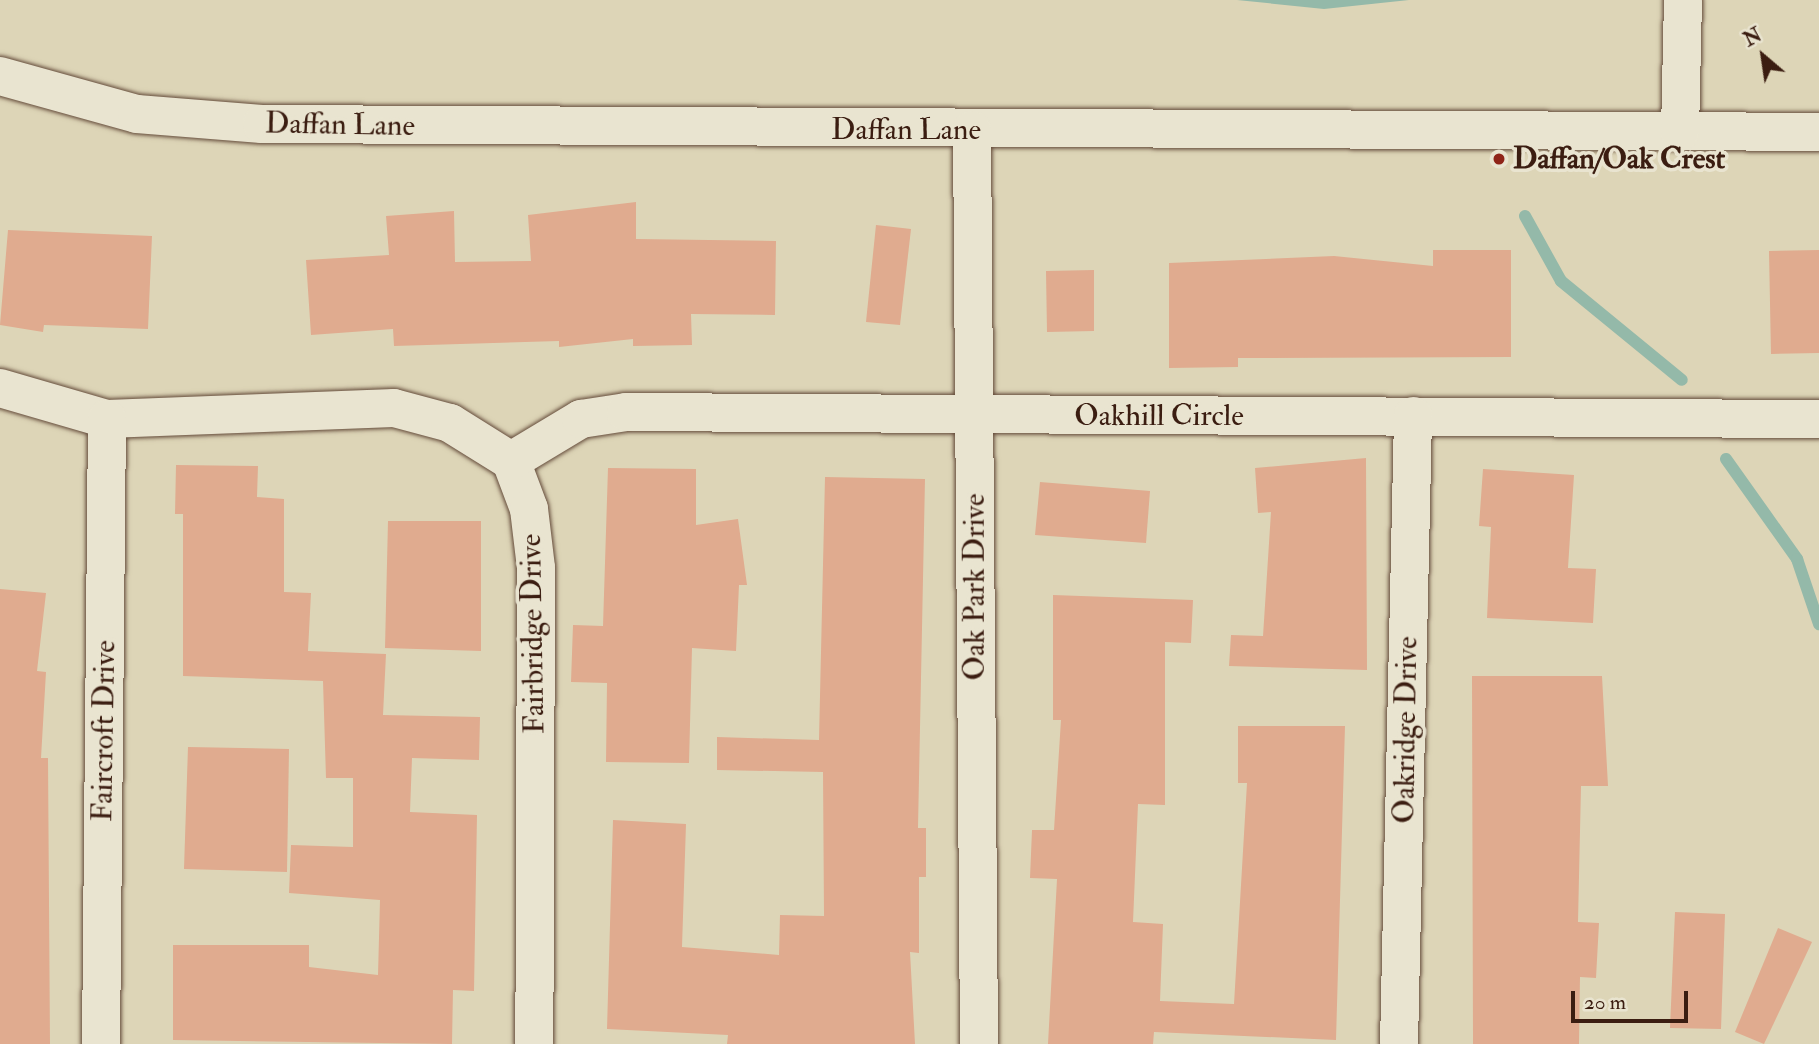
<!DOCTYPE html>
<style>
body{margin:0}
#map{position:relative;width:1819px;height:1044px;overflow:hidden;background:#ddd5b7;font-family:"IM FELL Double Pica",serif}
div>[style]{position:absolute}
.water>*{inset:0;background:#94b9a9}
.stream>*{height:12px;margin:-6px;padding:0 6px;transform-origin:6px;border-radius:6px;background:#94b9a9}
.building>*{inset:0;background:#e0ab8f}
.roads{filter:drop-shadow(0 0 2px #644b3a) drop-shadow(0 0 2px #644b3a)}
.minor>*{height:38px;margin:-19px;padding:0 19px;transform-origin:19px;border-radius:19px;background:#e9e4d0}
.dots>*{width:19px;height:19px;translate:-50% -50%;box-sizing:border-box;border:4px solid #e9e4d0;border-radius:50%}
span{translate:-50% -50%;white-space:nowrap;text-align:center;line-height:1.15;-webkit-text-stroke:7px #e9e4d0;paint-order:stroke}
.street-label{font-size:30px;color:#3b1d11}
.poi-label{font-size:30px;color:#3b1d11;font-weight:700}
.left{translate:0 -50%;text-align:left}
.north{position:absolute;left:1728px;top:21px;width:70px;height:70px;-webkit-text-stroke:5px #e9e4d0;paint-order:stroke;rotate:331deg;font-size:19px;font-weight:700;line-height:28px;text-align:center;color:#3b1d11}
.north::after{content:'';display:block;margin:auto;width:24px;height:32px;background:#3b1d11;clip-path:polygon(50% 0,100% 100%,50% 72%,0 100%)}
.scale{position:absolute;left:1571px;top:991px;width:117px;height:32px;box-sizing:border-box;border:4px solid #3b1d11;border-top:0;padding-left:9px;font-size:21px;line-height:24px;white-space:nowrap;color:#3b1d11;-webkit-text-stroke:5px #e9e4d0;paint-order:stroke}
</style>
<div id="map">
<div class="water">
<i style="clip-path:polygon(1237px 0,1409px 0,1324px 9px)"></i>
</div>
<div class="stream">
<i style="left:1525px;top:216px;width:74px;rotate:61deg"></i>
<i style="left:1561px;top:281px;width:156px;rotate:39.3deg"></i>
<i style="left:1726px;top:459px;width:123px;rotate:54.6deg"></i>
<i style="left:1797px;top:559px;width:69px;rotate:71.3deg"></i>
</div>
<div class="building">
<i style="clip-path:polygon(636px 202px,636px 239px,776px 241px,775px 315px,691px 314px,692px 345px,633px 346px,633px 339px,559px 347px,559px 341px,394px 346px,393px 329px,311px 335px,306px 260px,389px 255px,386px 216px,454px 211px,455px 262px,531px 261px,528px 215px)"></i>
<i style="clip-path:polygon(876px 225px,911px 229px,900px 325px,866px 322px)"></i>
<i style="clip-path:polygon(8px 230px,152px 236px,148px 329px,44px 325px,43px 332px,0 325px)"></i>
<i style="clip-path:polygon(1433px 250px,1511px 250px,1511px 357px,1238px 358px,1238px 367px,1169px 368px,1169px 263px,1334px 256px,1433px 266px)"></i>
<i style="clip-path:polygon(1819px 250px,1819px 353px,1771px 354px,1769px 251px)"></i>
<i style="clip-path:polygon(1094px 270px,1094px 331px,1047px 332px,1046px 271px)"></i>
<i style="clip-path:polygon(1366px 458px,1367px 670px,1229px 666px,1231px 635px,1263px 636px,1271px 512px,1258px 513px,1255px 468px)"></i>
<i style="clip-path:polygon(176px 465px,258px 466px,257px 497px,284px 499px,284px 592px,311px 593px,308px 651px,386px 654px,383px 715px,480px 717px,479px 760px,412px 758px,410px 812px,477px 815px,474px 991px,453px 990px,452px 1044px,173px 1040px,173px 945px,309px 945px,309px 967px,378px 975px,380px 900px,289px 893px,291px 845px,353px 847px,353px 778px,326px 778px,323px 681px,183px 676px,183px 514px,175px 514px)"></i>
<i style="clip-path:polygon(608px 468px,696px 469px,696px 525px,738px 519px,747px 585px,739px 585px,736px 651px,692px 648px,689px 763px,606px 762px,607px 683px,571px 682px,573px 625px,603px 626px)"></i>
<i style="clip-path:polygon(1483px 469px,1574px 475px,1568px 568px,1596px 569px,1593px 623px,1487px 618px,1491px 527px,1479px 526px)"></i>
<i style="clip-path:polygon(825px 477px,925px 479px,918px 828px,926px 828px,926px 877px,919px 877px,919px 953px,910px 952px,915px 1044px,727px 1044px,728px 1035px,607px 1029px,613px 820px,686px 824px,682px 947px,779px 955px,780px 915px,824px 916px,823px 772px,717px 770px,717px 737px,819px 740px)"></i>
<i style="clip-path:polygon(1040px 482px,1150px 491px,1146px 543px,1035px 535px)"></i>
<i style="clip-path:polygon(388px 521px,481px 521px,481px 651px,385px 648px)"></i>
<i style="clip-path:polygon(0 589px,46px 593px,37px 671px,46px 672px,41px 758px,48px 758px,50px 1044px,0 1044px)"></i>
<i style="clip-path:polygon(1053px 595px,1193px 600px,1191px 643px,1165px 642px,1165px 805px,1138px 804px,1133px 922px,1163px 924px,1160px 1001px,1234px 1004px,1247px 783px,1238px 783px,1238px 726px,1345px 726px,1336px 1040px,1154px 1032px,1153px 1044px,1048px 1044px,1057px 879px,1030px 878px,1032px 830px,1054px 830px,1061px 720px,1053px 720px)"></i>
<i style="clip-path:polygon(1472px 676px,1602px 676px,1608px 786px,1581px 786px,1578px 922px,1599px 923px,1596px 978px,1580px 977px,1579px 1044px,1473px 1044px)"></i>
<i style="clip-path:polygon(188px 747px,289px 749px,287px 872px,184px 869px)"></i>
<i style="clip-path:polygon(1675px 912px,1725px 914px,1721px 1029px,1670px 1028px)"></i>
<i style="clip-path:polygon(1778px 928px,1812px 942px,1764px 1044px,1735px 1032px)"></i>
</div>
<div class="roads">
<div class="minor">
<i style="left:0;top:76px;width:142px;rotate:15.5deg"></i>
<i style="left:137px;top:114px;width:125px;rotate:4.6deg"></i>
<i style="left:262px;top:124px;width:1557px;rotate:0.29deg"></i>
<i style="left:972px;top:130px;width:914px;rotate:89.56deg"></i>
<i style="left:1680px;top:132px;width:132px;rotate:-88.7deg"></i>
<i style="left:0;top:388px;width:111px;rotate:16.2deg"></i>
<i style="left:107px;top:419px;width:287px;rotate:-2.2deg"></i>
<i style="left:394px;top:408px;width:58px;rotate:15deg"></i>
<i style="left:450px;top:423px;width:72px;rotate:31.9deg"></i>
<i style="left:511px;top:461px;width:51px;rotate:69.4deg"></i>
<i style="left:529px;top:509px;width:59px;rotate:83.2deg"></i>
<i style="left:536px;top:568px;width:476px;rotate:90.2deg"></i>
<i style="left:511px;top:461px;width:82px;rotate:-31deg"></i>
<i style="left:581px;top:419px;width:46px;rotate:-8.8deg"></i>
<i style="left:626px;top:412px;width:1193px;rotate:0.34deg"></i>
<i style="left:101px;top:1044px;width:625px;rotate:-89.45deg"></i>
<i style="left:1399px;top:1044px;width:628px;rotate:-88.72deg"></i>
</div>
</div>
<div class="dots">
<i style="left:1499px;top:159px;background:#8f2418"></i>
</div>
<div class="street-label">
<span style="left:340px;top:125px;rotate:1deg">Daffan Lane</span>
<span style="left:906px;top:130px">Daffan Lane</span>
<span style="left:1159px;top:416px">Oakhill Circle</span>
<span style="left:975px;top:587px;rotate:-90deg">Oak Park Drive</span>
<span style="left:533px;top:634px;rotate:-91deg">Fairbridge Drive</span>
<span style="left:1406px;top:730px;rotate:-89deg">Oakridge Drive</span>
<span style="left:104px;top:731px;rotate:-89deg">Faircroft Drive</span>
</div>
<div class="poi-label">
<span class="left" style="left:1513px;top:159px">Daffan/Oak Crest</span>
</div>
<div class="north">N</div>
<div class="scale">20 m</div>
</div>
